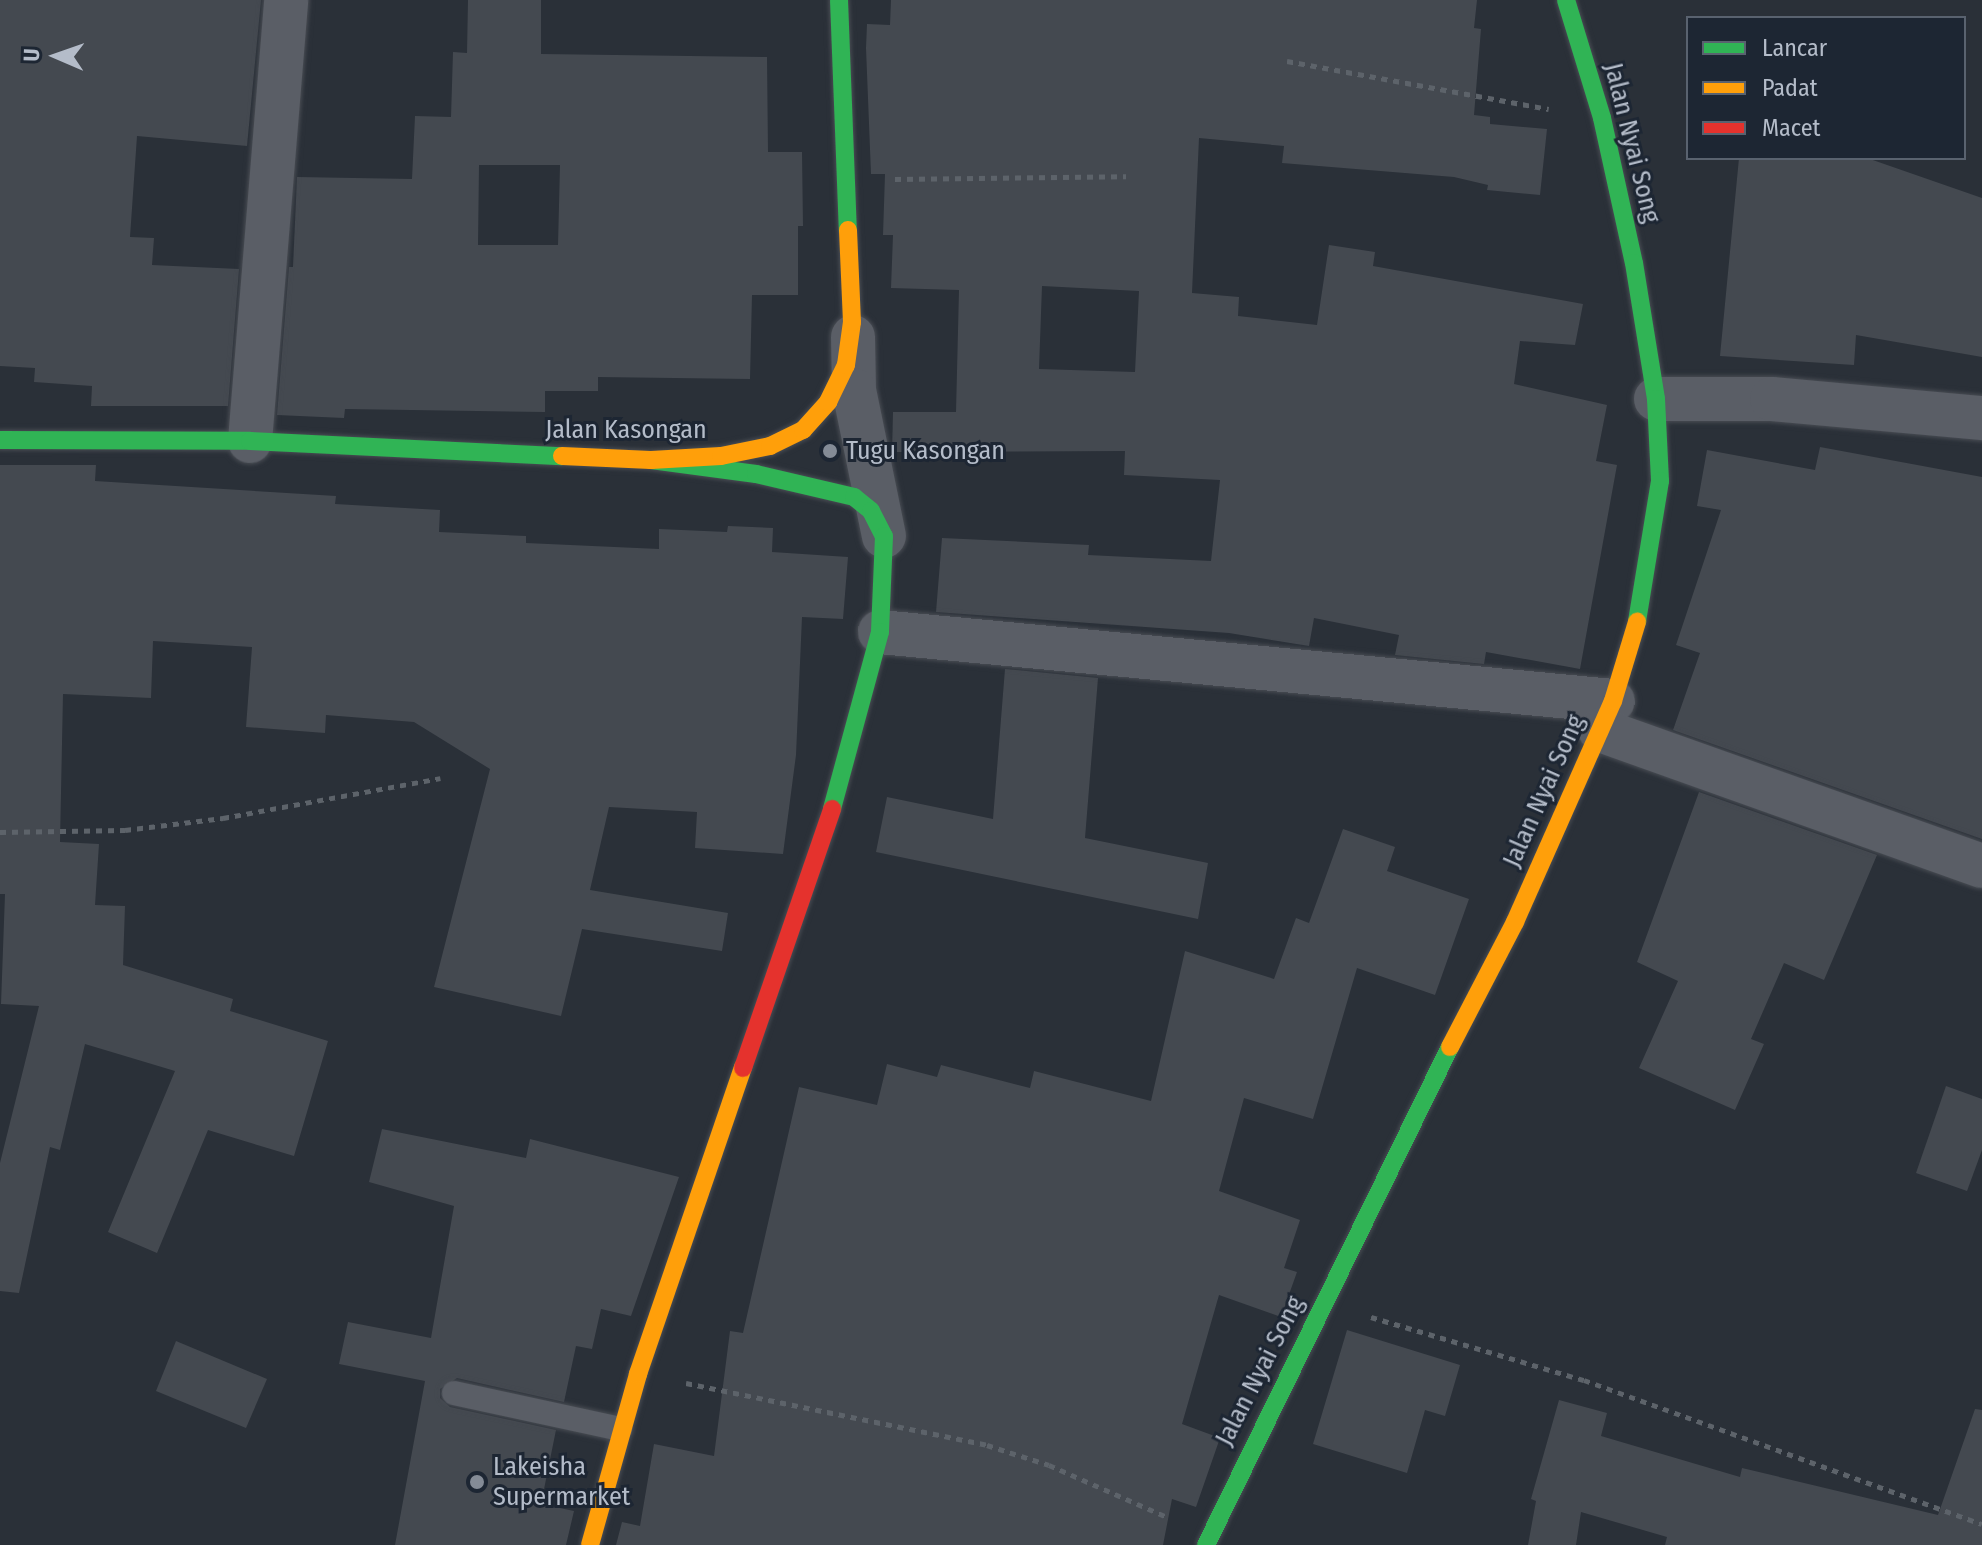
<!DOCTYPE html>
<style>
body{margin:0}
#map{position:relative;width:1982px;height:1545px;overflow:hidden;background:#2a3038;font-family:"Fira Sans Condensed",sans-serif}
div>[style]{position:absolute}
.building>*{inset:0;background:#444950}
.path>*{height:5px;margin-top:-2.5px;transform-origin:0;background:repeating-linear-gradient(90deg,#5d636a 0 6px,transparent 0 12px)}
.roads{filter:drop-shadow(0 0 2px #484c53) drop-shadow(0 0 2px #484c53)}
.lane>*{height:24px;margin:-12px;padding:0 12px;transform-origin:12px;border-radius:12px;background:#5a5e66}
.street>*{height:44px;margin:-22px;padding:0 22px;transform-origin:22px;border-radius:22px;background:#5a5e66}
.fast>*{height:18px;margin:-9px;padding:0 9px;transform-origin:9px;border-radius:9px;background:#30b455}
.slow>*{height:18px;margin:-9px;padding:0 9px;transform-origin:9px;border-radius:9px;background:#ff9f0a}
.jam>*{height:18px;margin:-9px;padding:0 9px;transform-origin:9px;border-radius:9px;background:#e5322d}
.dots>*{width:22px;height:22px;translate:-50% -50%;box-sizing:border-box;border:4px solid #1d2633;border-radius:50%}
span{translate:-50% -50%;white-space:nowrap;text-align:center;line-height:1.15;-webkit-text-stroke:6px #1d2633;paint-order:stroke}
.street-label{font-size:26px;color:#b4bcc9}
.poi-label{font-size:26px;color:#b4bcc9}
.left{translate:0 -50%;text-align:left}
.legend{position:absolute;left:1686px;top:16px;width:280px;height:144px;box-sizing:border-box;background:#1d2633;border:2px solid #59626f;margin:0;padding:10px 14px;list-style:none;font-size:24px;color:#b4bcc9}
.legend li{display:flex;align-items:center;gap:16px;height:40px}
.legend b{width:40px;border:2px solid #59626f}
.north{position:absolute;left:16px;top:16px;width:80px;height:80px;-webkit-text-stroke:6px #1d2633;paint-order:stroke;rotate:272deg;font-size:22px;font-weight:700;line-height:32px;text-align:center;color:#b4bcc9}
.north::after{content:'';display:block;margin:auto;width:28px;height:36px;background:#b4bcc9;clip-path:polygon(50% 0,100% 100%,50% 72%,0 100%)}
</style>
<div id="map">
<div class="building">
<i style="clip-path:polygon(0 0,261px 0,247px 146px,137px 136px,130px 237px,154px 238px,152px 265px,239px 269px,228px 406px,91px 406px,92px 386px,34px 382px,35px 368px,0 366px)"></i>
<i style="clip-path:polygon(evenodd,468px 0,541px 0,541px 54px,767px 57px,768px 152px,802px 152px,803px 226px,798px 226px,798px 295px,752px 295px,750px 379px,598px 377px,598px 391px,545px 391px,545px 412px,345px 409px,344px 418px,277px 415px,289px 267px,293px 267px,297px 177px,412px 179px,415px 116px,451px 117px,453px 52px,467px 53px,468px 0,479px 165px,560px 165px,558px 245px,478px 245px,479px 165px)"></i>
<i style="clip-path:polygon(evenodd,891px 0,1477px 0,1474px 28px,1481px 29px,1474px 115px,1490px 117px,1490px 124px,1547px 129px,1540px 195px,1487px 190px,1488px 185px,1454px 177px,1282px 163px,1284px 146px,1199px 138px,1192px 293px,1239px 297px,1238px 316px,1317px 325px,1329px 245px,1375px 252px,1373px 266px,1583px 304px,1575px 345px,1520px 341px,1514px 384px,1607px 405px,1596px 461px,1617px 465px,1580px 669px,1486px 652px,1484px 664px,1395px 655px,1399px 635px,1314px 618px,1309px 646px,1229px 633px,936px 612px,942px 538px,1089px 545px,1088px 555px,1211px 561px,1220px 480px,1124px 475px,1125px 451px,892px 452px,893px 412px,956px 412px,959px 290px,891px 288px,893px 235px,883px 235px,885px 174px,871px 174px,866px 48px,867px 24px,890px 25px,891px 0,1042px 286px,1139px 291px,1135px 372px,1039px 369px,1042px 286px)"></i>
<i style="clip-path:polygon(1739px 158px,1867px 158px,1982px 198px,1982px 357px,1856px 335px,1854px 365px,1720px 356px)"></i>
<i style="clip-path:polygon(1820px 447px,1982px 477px,1982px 839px,1673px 730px,1700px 653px,1676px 645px,1721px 510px,1697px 506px,1707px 450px,1815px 470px)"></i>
<i style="clip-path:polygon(0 465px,96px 465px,95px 481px,336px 496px,335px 504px,440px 510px,439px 532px,526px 536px,526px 543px,659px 549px,659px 529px,727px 532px,728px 526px,773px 528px,772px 552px,848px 557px,843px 619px,802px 617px,796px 755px,783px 854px,695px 848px,697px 812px,609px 807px,590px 890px,728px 913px,722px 951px,582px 929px,561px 1016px,434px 987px,490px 769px,414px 722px,326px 715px,325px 733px,246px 727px,252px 647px,153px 641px,151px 698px,63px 694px,60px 842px,99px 844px,95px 905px,125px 906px,123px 965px,233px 999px,230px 1011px,328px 1041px,294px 1156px,208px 1130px,157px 1253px,108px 1232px,175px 1071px,85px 1044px,60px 1150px,50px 1147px,19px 1293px,0 1291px,0 1163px,39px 1006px,1px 1004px,5px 894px,0 894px)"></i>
<i style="clip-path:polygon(1005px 669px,1098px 678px,1085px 838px,1208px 863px,1198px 919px,876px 852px,887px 797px,993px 819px)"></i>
<i style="clip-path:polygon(1699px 792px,1877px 855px,1824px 980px,1784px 963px,1751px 1039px,1764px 1044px,1735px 1110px,1639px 1068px,1678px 981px,1637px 962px)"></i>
<i style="clip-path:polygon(1343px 829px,1395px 847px,1387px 871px,1469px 899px,1435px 995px,1357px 968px,1313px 1119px,1244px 1098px,1219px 1191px,1300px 1220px,1284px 1268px,1297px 1272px,1281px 1317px,1219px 1295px,1182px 1424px,1220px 1438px,1196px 1507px,1172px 1499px,1163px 1545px,616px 1545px,622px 1522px,640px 1526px,654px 1444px,714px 1456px,730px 1331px,743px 1333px,799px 1087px,877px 1105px,887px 1064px,937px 1077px,941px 1065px,1030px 1088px,1034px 1071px,1151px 1101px,1185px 951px,1274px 979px,1296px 918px,1309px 923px)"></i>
<i style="clip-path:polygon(1946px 1086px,1982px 1099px,1982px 1150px,1967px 1191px,1916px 1173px)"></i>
<i style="clip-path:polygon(382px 1129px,526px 1158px,530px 1139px,679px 1177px,631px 1316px,601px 1309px,592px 1349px,576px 1346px,564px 1402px,457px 1378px,440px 1389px,440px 1398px,450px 1407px,556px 1430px,541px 1504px,574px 1511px,566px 1545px,395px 1545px,425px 1381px,339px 1364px,348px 1322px,431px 1338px,454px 1206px,369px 1182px)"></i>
<i style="clip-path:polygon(1347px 1330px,1460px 1365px,1445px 1416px,1425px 1410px,1407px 1473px,1313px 1444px)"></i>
<i style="clip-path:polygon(176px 1341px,267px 1379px,246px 1428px,156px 1391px)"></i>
<i style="clip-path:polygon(1559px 1400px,1607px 1413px,1601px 1436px,1740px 1477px,1742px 1468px,1938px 1515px,1975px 1409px,1982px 1410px,1982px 1545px,1665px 1545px,1667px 1537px,1581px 1512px,1576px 1545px,1528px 1545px,1536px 1501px,1531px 1499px)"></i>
</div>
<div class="path">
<i style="left:1287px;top:61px;width:266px;rotate:10.4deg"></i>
<i style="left:895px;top:179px;width:231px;rotate:-0.7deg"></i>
<i style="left:0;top:832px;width:125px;rotate:-0.9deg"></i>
<i style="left:125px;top:830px;width:99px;rotate:-7deg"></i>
<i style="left:223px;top:818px;width:221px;rotate:-10.4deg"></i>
<i style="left:1371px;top:1317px;width:222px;rotate:16.5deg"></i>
<i style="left:1584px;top:1380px;width:423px;rotate:19.9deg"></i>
<i style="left:686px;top:1383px;width:307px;rotate:11.6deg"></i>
<i style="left:987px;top:1445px;width:65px;rotate:17.9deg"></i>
<i style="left:1049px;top:1465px;width:129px;rotate:23.8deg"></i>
</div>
<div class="roads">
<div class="lane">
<i style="left:454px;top:1393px;width:170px;rotate:12.2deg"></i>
</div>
<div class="street">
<i style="left:853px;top:337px;width:53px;rotate:88.9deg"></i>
<i style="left:854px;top:390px;width:149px;rotate:78.4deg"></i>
<i style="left:1656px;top:399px;width:116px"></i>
<i style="left:1772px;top:399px;width:211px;rotate:5.2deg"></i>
<i style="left:250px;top:441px;width:442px;rotate:-85.3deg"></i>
<i style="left:880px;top:632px;width:736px;rotate:5.38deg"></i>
<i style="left:1600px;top:730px;width:405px;rotate:19.6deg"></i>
</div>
<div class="fast">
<i style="left:839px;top:0;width:230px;rotate:87.8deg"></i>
<i style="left:1566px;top:0;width:123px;rotate:73deg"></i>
<i style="left:1602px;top:118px;width:148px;rotate:77.6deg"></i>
<i style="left:1634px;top:263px;width:138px;rotate:80.8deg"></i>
<i style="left:1656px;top:399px;width:82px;rotate:87.2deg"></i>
<i style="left:1660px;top:481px;width:143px;rotate:99.3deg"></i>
<i style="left:0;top:440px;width:250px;rotate:0.2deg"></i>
<i style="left:250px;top:441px;width:312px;rotate:2.8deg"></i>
<i style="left:651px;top:460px;width:106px;rotate:7.6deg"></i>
<i style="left:756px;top:474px;width:101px;rotate:13.2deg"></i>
<i style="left:854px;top:497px;width:22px;rotate:39deg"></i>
<i style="left:871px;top:511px;width:28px;rotate:63deg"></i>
<i style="left:884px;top:536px;width:96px;rotate:92.4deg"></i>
<i style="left:880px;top:632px;width:183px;rotate:105.2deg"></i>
<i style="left:1206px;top:1545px;width:555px;rotate:-63.9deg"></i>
</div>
<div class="slow">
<i style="left:562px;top:456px;width:89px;rotate:2.6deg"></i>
<i style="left:651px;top:460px;width:70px;rotate:-3.3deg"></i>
<i style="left:721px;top:456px;width:50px;rotate:-11.5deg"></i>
<i style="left:770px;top:446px;width:37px;rotate:-26deg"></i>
<i style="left:803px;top:430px;width:38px;rotate:-48deg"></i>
<i style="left:828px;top:402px;width:41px;rotate:-64.1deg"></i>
<i style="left:846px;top:365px;width:43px;rotate:-82.1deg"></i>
<i style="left:852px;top:322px;width:92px;rotate:-92.5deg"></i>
<i style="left:1450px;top:1047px;width:141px;rotate:-62.5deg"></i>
<i style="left:1515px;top:922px;width:242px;rotate:-66.1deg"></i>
<i style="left:1613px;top:701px;width:83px;rotate:-73.1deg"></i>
<i style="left:590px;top:1545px;width:178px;rotate:-74.3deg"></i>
<i style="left:638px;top:1374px;width:324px;rotate:-71.1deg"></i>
</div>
<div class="jam">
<i style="left:743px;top:1068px;width:274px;rotate:-71deg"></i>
</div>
</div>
<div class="dots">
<i style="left:830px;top:451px;background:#848b96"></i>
<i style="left:477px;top:1482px;background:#848b96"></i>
</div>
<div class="street-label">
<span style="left:1632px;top:143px;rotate:76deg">Jalan Nyai Song</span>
<span style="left:626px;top:430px">Jalan Kasongan</span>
<span style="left:1544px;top:791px;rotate:-66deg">Jalan Nyai Song</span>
<span style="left:1260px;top:1371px;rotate:-63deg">Jalan Nyai Song</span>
</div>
<div class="poi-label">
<span class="left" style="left:846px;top:451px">Tugu Kasongan</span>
<span class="left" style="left:493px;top:1482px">Lakeisha<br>Supermarket</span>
</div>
<ul class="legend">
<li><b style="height:10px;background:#30b455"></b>Lancar</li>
<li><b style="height:10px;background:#ff9f0a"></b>Padat</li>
<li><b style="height:10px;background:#e5322d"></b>Macet</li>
</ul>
<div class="north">U</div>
</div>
